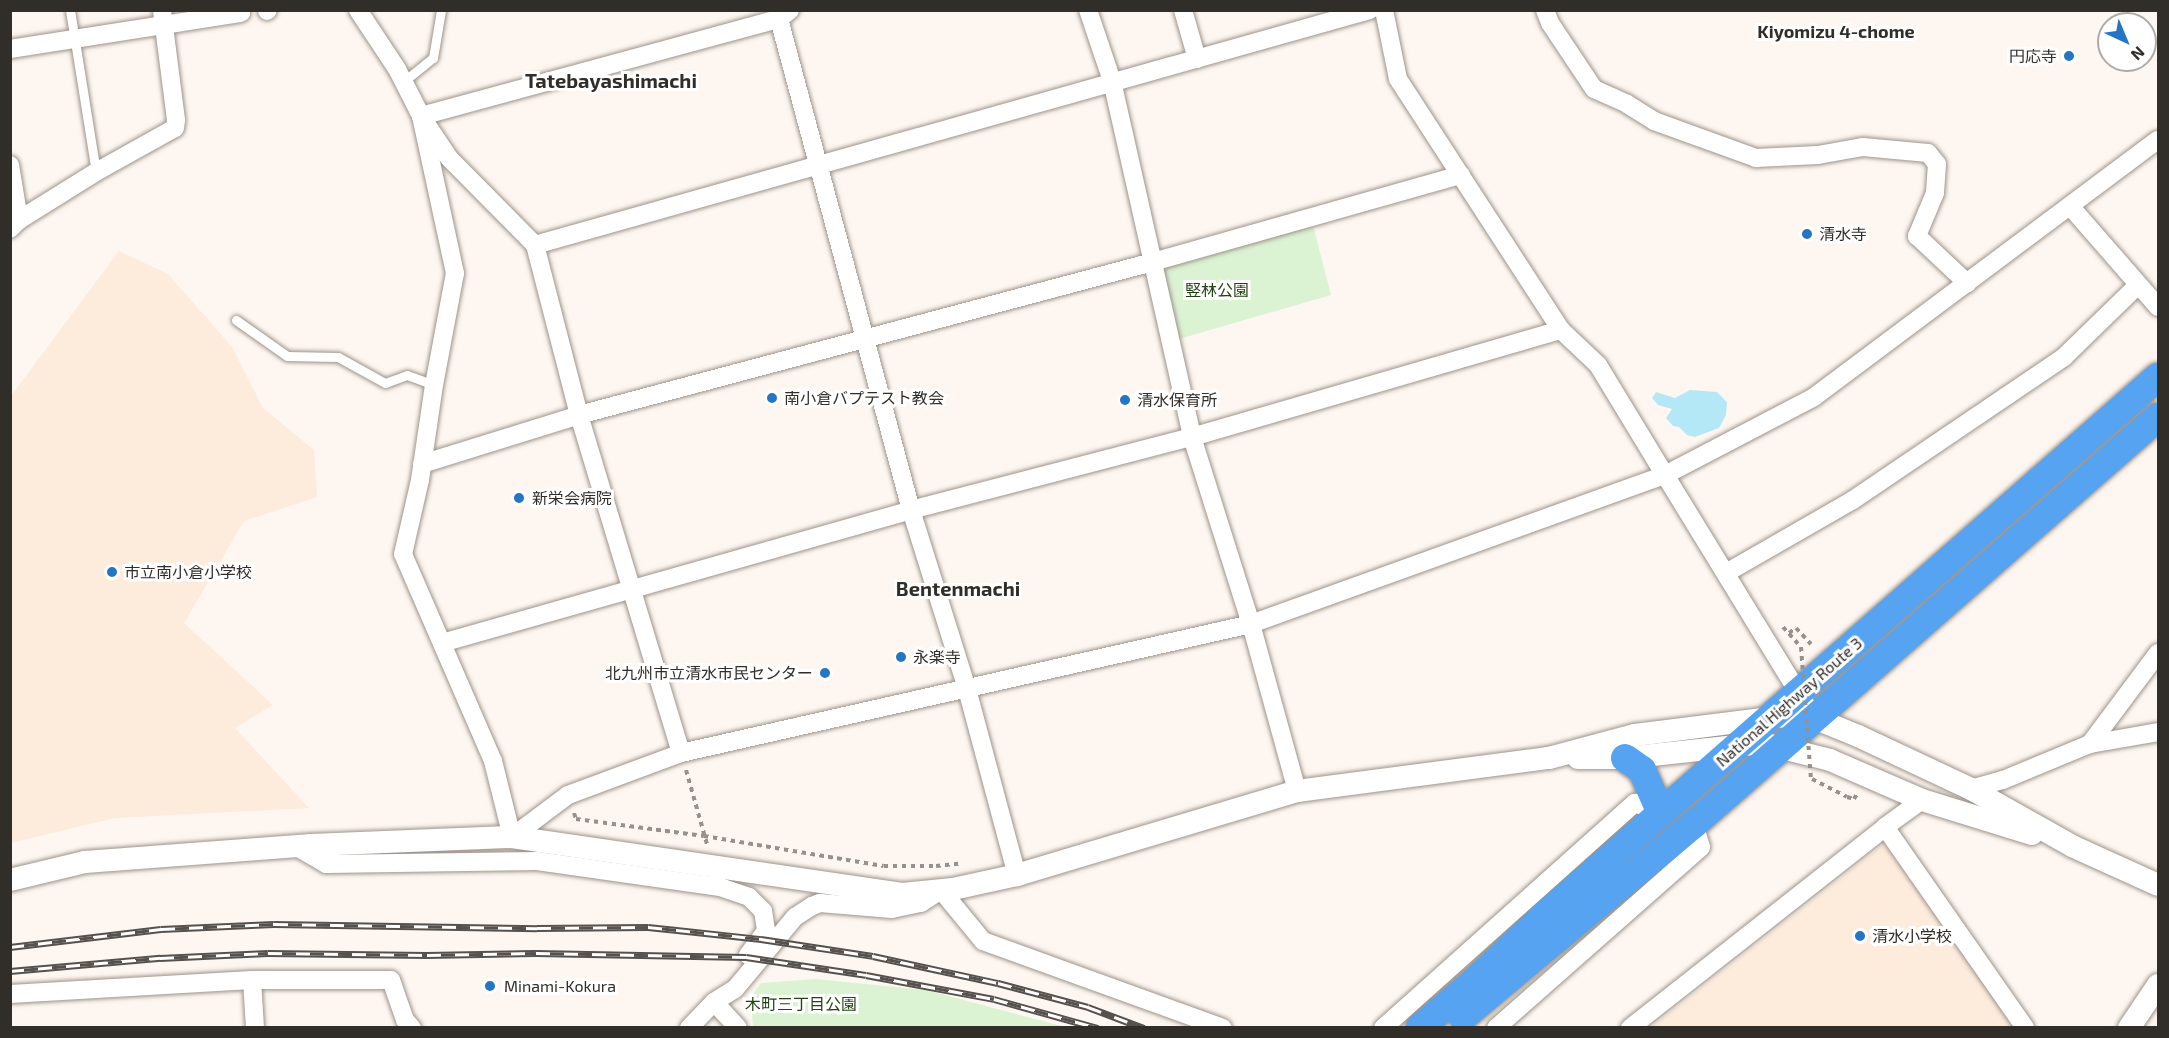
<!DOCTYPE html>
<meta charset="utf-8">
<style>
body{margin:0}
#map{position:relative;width:2169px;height:1038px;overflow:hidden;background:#fef7f1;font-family:"Exo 2","Noto Sans JP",sans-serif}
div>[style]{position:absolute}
.built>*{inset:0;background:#fdebdc}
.green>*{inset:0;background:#dbf2d3}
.water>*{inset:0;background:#b4e8f7}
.path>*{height:4px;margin-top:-2px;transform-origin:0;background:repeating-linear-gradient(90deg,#96918c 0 4.5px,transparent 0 9px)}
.roads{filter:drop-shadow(0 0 2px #9d938a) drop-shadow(0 0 2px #9d938a)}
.service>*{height:9px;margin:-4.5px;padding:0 4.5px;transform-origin:4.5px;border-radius:4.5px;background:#fff}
.minor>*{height:18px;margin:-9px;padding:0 9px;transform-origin:9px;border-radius:9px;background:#fff}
.tertiary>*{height:22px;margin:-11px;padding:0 11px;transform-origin:11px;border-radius:11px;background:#fff}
.trunk>*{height:28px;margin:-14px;padding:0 14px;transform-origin:14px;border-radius:14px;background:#56a3f2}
.rail>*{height:7px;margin-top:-3.5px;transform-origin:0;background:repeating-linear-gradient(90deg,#fff 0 14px,#56514d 0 28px);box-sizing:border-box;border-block:2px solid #56514d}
.path-bridge>*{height:4px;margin-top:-2px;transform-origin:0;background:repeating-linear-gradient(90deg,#96918c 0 4.5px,transparent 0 9px)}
.dots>*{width:16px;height:16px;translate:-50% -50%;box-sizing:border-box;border:3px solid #fff;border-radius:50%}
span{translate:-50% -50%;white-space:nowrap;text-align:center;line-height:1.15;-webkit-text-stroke:6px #fff;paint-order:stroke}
.poi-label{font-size:16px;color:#312d29}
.right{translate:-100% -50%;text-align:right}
.left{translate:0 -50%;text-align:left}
.park-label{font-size:16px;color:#214412}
.street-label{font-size:16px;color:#312d29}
.neighbourhood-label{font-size:18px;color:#312d29;font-weight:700}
.quarter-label{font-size:20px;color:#312d29;font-weight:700}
.frame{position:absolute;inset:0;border:12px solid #312d29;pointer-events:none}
.north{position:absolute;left:2097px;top:12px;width:60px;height:60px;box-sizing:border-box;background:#fff;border:2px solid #adaba9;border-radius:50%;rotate:136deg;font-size:16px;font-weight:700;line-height:24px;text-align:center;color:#312d29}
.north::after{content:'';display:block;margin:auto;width:21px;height:27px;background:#2475c4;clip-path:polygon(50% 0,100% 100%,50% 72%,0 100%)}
</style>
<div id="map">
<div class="built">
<i style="clip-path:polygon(119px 251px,168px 274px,232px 347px,263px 408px,314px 450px,317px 497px,244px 521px,184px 623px,273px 705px,235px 728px,309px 808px,115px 818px,11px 843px,11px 396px)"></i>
<i style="clip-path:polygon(1884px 844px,2020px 1027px,1650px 1028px)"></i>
</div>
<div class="green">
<i style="clip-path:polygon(1313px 225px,1331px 295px,1179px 339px,1161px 276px,1168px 266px)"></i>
<i style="clip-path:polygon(815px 979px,926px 990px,1065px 1027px,753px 1027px,751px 997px,761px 983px)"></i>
</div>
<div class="water">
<i style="clip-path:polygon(1690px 390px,1717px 392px,1727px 402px,1726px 415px,1719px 428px,1695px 437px,1687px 435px,1679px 427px,1673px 426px,1666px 418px,1672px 409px,1658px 405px,1652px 398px,1656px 392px,1675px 398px)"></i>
</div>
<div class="path">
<i style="left:1783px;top:627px;width:27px;rotate:48deg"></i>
<i style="left:1789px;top:633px;width:9px;rotate:-36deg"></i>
<i style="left:1796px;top:628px;width:22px;rotate:47deg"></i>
<i style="left:686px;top:770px;width:77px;rotate:74.2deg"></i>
<i style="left:1812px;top:779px;width:39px;rotate:27deg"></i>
<i style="left:1847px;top:797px;width:7px;rotate:16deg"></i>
<i style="left:1854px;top:799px;width:6px;rotate:-59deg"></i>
<i style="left:574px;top:813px;width:6px;rotate:72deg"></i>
<i style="left:576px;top:819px;width:129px;rotate:7.6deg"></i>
<i style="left:704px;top:836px;width:182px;rotate:9.5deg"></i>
<i style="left:884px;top:866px;width:52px"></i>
<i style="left:936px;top:866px;width:27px;rotate:-6deg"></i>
</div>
<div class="roads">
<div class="service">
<i style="left:70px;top:10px;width:164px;rotate:80.9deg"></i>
<i style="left:403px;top:82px;width:38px;rotate:-39deg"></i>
<i style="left:433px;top:58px;width:49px;rotate:-80.5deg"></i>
<i style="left:236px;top:320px;width:62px;rotate:35.2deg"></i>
<i style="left:287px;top:356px;width:51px;rotate:1.1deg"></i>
<i style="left:338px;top:357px;width:54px;rotate:29deg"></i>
<i style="left:385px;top:383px;width:23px;rotate:-20deg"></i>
<i style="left:407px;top:375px;width:29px;rotate:20deg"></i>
</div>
<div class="minor">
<i style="left:358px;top:10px;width:71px;rotate:56.5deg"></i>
<i style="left:397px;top:69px;width:53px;rotate:62.9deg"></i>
<i style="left:421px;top:116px;width:50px;rotate:56.3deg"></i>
<i style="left:449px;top:158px;width:122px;rotate:45.3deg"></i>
<i style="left:535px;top:245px;width:176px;rotate:75.5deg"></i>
<i style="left:579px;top:415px;width:353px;rotate:73.2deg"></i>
<i style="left:1088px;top:10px;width:75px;rotate:71.3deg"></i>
<i style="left:1112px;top:81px;width:365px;rotate:77.3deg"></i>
<i style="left:1192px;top:437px;width:196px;rotate:72.5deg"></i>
<i style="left:1251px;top:624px;width:173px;rotate:74.6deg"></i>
<i style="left:1183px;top:10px;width:51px;rotate:74.1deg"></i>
<i style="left:1384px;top:10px;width:70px;rotate:78.5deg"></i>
<i style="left:1398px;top:79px;width:299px;rotate:57deg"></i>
<i style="left:1561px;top:330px;width:51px;rotate:43.4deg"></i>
<i style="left:1598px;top:365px;width:129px;rotate:58.7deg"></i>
<i style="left:1665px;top:475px;width:168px;rotate:-27.6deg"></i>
<i style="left:1814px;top:397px;width:429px;rotate:-36.8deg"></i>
<i style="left:1545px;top:10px;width:14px;rotate:69deg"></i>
<i style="left:1550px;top:23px;width:79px;rotate:56.3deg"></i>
<i style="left:1594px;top:89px;width:36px;rotate:24deg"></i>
<i style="left:1627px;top:104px;width:32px;rotate:32deg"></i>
<i style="left:1654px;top:121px;width:109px;rotate:19.9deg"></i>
<i style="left:1756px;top:158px;width:62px;rotate:-2.8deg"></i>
<i style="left:1818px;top:155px;width:46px;rotate:-10.1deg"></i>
<i style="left:1863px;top:147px;width:65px;rotate:5.3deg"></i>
<i style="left:1928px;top:153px;width:14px;rotate:51deg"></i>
<i style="left:1937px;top:164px;width:29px;rotate:94deg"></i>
<i style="left:1935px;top:193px;width:47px;rotate:112.7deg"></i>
<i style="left:1917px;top:236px;width:69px;rotate:43.2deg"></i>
<i style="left:267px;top:11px;width:1px;rotate:-45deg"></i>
<i style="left:779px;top:19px;width:508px;rotate:74.95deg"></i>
<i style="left:911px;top:510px;width:188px;rotate:72.6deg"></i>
<i style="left:967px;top:689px;width:193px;rotate:75deg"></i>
<i style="left:10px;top:49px;width:234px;rotate:-8.9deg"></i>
<i style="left:421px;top:116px;width:161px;rotate:77.8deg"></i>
<i style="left:455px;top:273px;width:114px;rotate:100.6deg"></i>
<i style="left:434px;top:385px;width:96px;rotate:98.4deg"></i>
<i style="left:420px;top:480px;width:76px;rotate:102.9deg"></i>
<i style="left:403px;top:554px;width:226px;rotate:66.5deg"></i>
<i style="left:493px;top:761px;width:78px;rotate:76deg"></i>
<i style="left:512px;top:837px;width:70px;rotate:-36.9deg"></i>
<i style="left:568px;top:795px;width:121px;rotate:-20.4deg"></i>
<i style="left:681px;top:753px;width:584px;rotate:-12.75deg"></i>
<i style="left:1251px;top:624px;width:440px;rotate:-19.8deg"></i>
<i style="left:1665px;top:475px;width:285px;rotate:58.5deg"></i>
<i style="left:421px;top:116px;width:371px;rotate:-15.2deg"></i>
<i style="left:779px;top:19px;width:14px;rotate:-39deg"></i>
<i style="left:10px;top:165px;width:56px;rotate:80.7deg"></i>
<i style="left:2070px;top:206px;width:134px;rotate:48.9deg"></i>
<i style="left:10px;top:229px;width:13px;rotate:-45deg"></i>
<i style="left:19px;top:220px;width:91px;rotate:-31.9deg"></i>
<i style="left:96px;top:172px;width:90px;rotate:-29.1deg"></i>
<i style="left:175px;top:128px;width:8px;rotate:-83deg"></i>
<i style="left:176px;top:120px;width:111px;rotate:-97.3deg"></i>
<i style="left:535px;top:245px;width:867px;rotate:-15.72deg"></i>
<i style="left:422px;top:464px;width:164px;rotate:-17.3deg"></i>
<i style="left:579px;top:415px;width:594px;rotate:-14.93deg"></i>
<i style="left:1153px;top:262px;width:320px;rotate:-15.8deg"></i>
<i style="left:1726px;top:573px;width:146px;rotate:-29.9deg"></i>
<i style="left:1853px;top:500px;width:255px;rotate:-34.1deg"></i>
<i style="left:2064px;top:357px;width:103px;rotate:-44.2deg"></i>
<i style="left:442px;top:643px;width:487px;rotate:-15.8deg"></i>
<i style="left:911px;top:510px;width:290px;rotate:-14.6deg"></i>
<i style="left:1192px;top:437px;width:384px;rotate:-16.2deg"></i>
<i style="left:2090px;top:744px;width:114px;rotate:-53.2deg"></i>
<i style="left:1971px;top:789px;width:33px;rotate:-16deg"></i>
<i style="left:2003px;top:780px;width:94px;rotate:-22.5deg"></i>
<i style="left:2090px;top:744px;width:69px;rotate:-10deg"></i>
<i style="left:1922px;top:800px;width:46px;rotate:143.9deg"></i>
<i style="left:1885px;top:827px;width:245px;rotate:55.1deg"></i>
<i style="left:295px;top:846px;width:36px;rotate:30deg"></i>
<i style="left:326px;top:864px;width:211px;rotate:-0.8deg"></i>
<i style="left:537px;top:861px;width:185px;rotate:8.1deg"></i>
<i style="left:720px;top:887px;width:31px;rotate:19deg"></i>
<i style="left:749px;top:897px;width:20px;rotate:45deg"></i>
<i style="left:763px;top:911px;width:20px;rotate:81deg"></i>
<i style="left:766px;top:931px;width:30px;rotate:127deg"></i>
<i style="left:252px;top:980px;width:48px;rotate:86.4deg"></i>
<i style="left:10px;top:994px;width:242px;rotate:-3.3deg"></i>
<i style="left:252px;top:980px;width:139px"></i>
<i style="left:391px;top:980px;width:42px;rotate:70.7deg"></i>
<i style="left:405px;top:1020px;width:11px;rotate:49deg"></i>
<i style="left:714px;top:1002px;width:35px;rotate:47deg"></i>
<i style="left:689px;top:1028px;width:36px;rotate:-46deg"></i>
<i style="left:714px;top:1002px;width:25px;rotate:-32deg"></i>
<i style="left:735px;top:989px;width:94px;rotate:-50.2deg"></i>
<i style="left:795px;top:917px;width:20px;rotate:-33deg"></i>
<i style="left:812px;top:906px;width:9px;rotate:-21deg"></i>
<i style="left:820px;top:903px;width:72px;rotate:4.8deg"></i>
<i style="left:892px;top:909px;width:30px;rotate:-12deg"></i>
<i style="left:921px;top:903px;width:24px;rotate:-33deg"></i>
<i style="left:941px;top:890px;width:66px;rotate:50.5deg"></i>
<i style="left:983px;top:941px;width:255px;rotate:19.9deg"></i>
<i style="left:1383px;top:1028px;width:338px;rotate:-41.8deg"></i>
<i style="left:1635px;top:803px;width:28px;rotate:21deg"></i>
<i style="left:1496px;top:1028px;width:273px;rotate:-41.4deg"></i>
<i style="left:1701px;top:847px;width:24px;rotate:-107deg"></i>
<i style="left:1630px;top:1028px;width:325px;rotate:-38.2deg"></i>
</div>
<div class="tertiary">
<i style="left:1578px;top:758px;width:47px"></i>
<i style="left:1625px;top:758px;width:138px;rotate:-6.2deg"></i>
<i style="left:1762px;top:743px;width:70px;rotate:14deg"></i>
<i style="left:1830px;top:760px;width:100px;rotate:23.5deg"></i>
<i style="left:1922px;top:800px;width:115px;rotate:17.2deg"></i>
<i style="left:10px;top:880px;width:77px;rotate:-13.5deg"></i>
<i style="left:85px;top:862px;width:227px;rotate:-4.3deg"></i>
<i style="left:311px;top:845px;width:201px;rotate:-2.3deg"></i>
<i style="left:512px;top:837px;width:394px;rotate:8.3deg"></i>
<i style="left:902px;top:894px;width:51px;rotate:-5.6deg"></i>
<i style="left:953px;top:889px;width:66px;rotate:-12.3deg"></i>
<i style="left:1017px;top:875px;width:292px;rotate:-16.7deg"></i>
<i style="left:1297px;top:791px;width:254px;rotate:-7.5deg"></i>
<i style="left:1549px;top:758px;width:89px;rotate:-15deg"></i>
<i style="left:1635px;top:735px;width:159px;rotate:-7.2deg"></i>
<i style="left:1793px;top:715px;width:21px;rotate:8deg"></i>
<i style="left:1814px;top:718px;width:48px;rotate:22.2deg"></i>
<i style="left:1858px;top:736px;width:125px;rotate:25.1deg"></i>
<i style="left:1971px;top:789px;width:116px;rotate:29.4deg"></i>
<i style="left:2072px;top:846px;width:94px;rotate:24.4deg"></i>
<i style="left:2129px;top:1028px;width:52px;rotate:-56deg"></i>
</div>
<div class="trunk">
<i style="left:1625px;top:758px;width:21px;rotate:35deg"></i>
<i style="left:1642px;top:770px;width:47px;rotate:66.2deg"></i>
<i style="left:1463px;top:1017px;width:301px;rotate:-39.9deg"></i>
<i style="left:1694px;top:824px;width:617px;rotate:-41.26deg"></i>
<i style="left:1420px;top:1028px;width:72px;rotate:-40.5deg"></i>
<i style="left:1475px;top:981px;width:98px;rotate:-43.3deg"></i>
<i style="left:1546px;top:914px;width:814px;rotate:-41.27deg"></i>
</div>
</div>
<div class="rail">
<i style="left:10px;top:947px;width:152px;rotate:-6.8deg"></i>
<i style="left:161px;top:929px;width:113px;rotate:-2.5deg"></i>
<i style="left:274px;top:924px;width:263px;rotate:0.9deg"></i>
<i style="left:537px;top:928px;width:111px;rotate:-0.5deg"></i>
<i style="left:648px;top:927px;width:114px;rotate:6.1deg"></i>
<i style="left:761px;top:939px;width:113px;rotate:8.6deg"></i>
<i style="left:873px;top:956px;width:128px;rotate:12.2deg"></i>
<i style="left:998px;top:983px;width:93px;rotate:14.9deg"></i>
<i style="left:1088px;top:1007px;width:60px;rotate:20.6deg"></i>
<i style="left:10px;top:971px;width:151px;rotate:-5deg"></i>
<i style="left:160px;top:958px;width:108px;rotate:-2.7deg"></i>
<i style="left:268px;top:953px;width:159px;rotate:0.7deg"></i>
<i style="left:427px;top:955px;width:109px;rotate:-1.1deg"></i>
<i style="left:536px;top:953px;width:210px;rotate:1.1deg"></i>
<i style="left:746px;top:957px;width:121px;rotate:8.5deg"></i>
<i style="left:866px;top:975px;width:130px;rotate:10.6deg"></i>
<i style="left:994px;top:999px;width:108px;rotate:15.6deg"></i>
</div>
<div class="path-bridge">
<i style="left:1801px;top:647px;width:132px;rotate:85.7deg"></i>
</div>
<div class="dots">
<i style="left:2069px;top:56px;background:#2475c4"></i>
<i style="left:1807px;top:234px;background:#2475c4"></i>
<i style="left:772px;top:398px;background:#2475c4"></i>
<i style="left:1125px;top:400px;background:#2475c4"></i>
<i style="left:519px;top:498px;background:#2475c4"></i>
<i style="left:112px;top:572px;background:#2475c4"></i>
<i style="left:901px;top:657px;background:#2475c4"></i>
<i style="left:825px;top:673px;background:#2475c4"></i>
<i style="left:1860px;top:936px;background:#2475c4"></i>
<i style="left:490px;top:986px;background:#2475c4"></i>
</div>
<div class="poi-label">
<span class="right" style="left:2057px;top:56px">円応寺</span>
<span class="left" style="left:1819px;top:234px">清水寺</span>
<span class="left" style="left:784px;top:398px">南小倉バプテスト教会</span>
<span class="left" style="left:1137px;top:400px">清水保育所</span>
<span class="left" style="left:532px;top:498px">新栄会病院</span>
<span class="left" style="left:124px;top:572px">市立南小倉小学校</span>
<span class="left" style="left:913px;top:657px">永楽寺</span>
<span class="right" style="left:813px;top:673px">北九州市立清水市民センター</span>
<span class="left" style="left:1872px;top:936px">清水小学校</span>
<span class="left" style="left:504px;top:986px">Minami-Kokura</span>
</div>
<div class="park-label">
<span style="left:1217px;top:290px">竪林公園</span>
<span style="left:801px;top:1004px">木町三丁目公園</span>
</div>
<div class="street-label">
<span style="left:1789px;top:702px;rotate:-41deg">National Highway Route 3</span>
</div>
<div class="neighbourhood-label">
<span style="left:1836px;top:31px">Kiyomizu 4-chome</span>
</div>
<div class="quarter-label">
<span style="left:611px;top:80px">Tatebayashimachi</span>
<span style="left:958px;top:588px">Bentenmachi</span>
</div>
<div class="frame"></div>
<div class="north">N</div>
</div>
